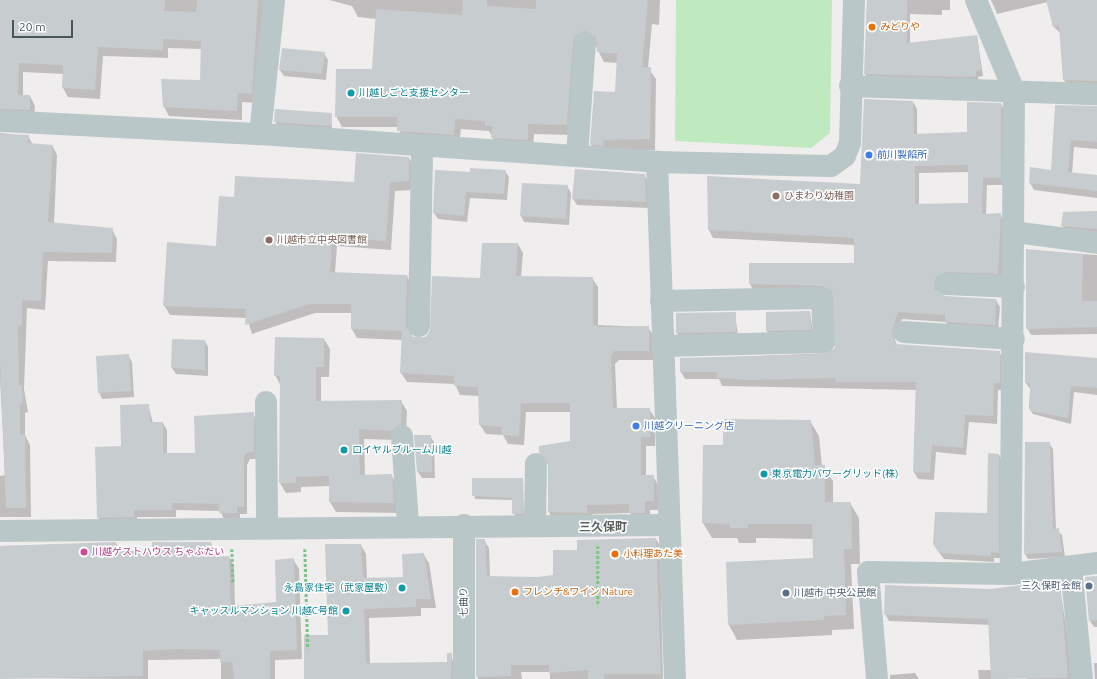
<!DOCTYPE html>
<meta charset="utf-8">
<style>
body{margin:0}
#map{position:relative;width:1097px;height:679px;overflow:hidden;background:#f0edee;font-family:Ubuntu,"Noto Sans JP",sans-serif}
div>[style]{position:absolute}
.green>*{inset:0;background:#bfeabf}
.shadow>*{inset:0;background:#0003}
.building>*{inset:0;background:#c7cccf}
.path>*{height:2.5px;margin-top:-1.25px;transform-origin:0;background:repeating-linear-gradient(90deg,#7ac583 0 3px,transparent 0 5px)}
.minor>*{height:22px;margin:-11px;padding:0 11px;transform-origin:11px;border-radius:11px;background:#bac7c9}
.dots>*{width:11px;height:11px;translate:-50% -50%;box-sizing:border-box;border:2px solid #fff;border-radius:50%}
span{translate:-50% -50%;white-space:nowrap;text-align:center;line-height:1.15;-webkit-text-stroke:3px #fff;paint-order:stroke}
.food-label{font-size:10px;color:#c56008}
.left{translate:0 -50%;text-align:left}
.culture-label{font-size:10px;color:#0d838f}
.right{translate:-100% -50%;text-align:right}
.shop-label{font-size:10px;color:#366cbe}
.education-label{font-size:10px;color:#785e54}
.hotel-label{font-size:10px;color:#b23c85}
.service-label{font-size:10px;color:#4e5e75}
.street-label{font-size:10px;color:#475759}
.quarter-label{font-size:12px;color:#5b6061;font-weight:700}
.scale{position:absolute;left:12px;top:20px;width:61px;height:18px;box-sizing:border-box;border:2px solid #475759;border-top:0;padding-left:5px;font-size:12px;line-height:14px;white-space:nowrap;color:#475759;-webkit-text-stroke:3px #fff;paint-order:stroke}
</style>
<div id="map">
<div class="green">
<i style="clip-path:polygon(676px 0,832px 0,830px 133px,811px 148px,675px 141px)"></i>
</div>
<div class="shadow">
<i style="clip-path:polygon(0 0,266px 0,256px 103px,242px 102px,242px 120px,169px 116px,164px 107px,201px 81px,202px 49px,168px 48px,168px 58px,103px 56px,100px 99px,68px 97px,63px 88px,64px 74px,23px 72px,23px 96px,30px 96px,35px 106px,34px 119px,0 121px)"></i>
<i style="clip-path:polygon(329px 0,660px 0,659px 25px,652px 24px,648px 68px,656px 79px,655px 150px,608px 150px,597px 155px,591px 145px,616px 93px,618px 63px,604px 62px,593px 41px,572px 135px,534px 134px,533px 150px,498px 148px,489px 131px,461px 129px,459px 145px,404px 141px,398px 127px,342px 127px,336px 116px,373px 70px,377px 19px,358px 17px,352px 6px)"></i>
<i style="clip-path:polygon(867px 0,950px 0,950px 10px,942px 10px,942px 15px,910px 14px,910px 44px,977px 36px,983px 76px,978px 77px,979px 82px,869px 80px,865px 74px)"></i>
<i style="clip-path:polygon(991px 0,1097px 0,1097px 89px,1068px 87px,1064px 80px,1060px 33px,1053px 26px,1048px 2px,997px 14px)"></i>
<i style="clip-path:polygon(324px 53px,328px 60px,326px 80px,284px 76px,280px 70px)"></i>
<i style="clip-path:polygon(evenodd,913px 102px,917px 109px,917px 135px,968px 133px,1001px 104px,1005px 112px,1005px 185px,987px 185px,986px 215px,1000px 214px,1004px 222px,1002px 281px,940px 284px,937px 292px,945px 297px,996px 300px,1000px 307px,998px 332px,950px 329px,946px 322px,902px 319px,895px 340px,897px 345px,999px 352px,1004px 359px,1003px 390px,998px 390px,997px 424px,969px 422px,966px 455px,936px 452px,934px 480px,918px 479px,914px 472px,916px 390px,722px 386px,719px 379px,685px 379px,681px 372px,681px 359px,832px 353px,838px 342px,834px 296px,754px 291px,750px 284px,855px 264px,855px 245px,713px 238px,709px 230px,708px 177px,861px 185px,913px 102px,969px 172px,969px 204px,919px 205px,919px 173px,969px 172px)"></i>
<i style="clip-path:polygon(1056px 106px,1097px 107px,1097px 149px,1074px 147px,1072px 174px,1097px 176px,1097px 198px,1034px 190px,1030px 183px,1052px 171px)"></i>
<i style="clip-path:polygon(276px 110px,331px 114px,332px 129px,276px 125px)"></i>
<i style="clip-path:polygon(0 133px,28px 136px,33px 145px,52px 145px,57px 155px,54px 224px,112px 229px,117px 239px,116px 262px,48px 261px,45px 310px,27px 308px,24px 389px,28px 412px,25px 413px,25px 435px,30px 445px,31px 517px,0 517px,0 476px,5px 475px,0 378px)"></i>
<i style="clip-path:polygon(409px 158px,414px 167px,414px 190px,395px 191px,391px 250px,337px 246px,335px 273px,407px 276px,412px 286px,412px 337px,426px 338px,432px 327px,518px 244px,523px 253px,521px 277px,592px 278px,598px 287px,598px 325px,648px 327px,654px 337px,654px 360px,619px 360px,615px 364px,617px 409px,649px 409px,655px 418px,655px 446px,646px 446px,646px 476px,653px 476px,658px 485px,658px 510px,650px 510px,650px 522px,636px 522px,630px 513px,592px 514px,592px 522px,554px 522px,549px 512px,549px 466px,546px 462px,571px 442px,571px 412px,526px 412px,524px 445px,508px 444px,503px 435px,486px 434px,480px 425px,479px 396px,460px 395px,455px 384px,407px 382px,401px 373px,403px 340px,357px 338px,352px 329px,352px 313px,315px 313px,252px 334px,247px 318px,170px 315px,164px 305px,217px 247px,235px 198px,355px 183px)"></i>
<i style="clip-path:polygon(505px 171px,509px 177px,507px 200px,470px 198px,467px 222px,438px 219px,434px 213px,471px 174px)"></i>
<i style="clip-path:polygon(644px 175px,648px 181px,649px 208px,577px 205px,573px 199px)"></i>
<i style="clip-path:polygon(567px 186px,571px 193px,569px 225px,524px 222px,521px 216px)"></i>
<i style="clip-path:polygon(1097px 212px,1097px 238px,1066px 232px,1062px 225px)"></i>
<i style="clip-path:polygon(1027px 250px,1097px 255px,1097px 334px,1031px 335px,1027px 328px)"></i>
<i style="clip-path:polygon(810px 312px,813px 334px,770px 335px,767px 331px)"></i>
<i style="clip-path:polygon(735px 313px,738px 336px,679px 337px,677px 333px)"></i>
<i style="clip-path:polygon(324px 339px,330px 349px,329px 377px,321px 377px,321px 402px,401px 401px,407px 411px,406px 434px,397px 440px,364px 439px,365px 475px,391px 475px,397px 485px,399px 513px,336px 512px,330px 502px,330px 486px,301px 487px,301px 492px,286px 493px,280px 483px,281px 386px,275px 375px)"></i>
<i style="clip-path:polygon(173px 340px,205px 341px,208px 347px,208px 376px,176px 374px,172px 368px)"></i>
<i style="clip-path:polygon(128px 355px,132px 362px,134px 397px,102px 399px,99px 392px)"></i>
<i style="clip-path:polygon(1097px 359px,1097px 395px,1074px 392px,1071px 424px,1033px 414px,1029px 408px,1030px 389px,1026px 383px)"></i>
<i style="clip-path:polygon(148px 405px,153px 423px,163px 423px,167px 430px,167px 454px,196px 454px,253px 414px,257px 420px,257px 459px,250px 459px,247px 465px,247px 514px,240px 514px,240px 519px,224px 519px,220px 511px,176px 510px,176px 517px,137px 517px,137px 523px,102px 524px,98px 517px,122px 447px)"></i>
<i style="clip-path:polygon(810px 421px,819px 436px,822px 466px,833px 481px,833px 503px,850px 503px,859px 518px,860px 564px,851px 564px,854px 629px,832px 630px,832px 635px,737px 640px,729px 625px,727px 563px,814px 559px,813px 539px,756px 538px,756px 543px,739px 543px,737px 538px,712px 538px,703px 523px,724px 446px)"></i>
<i style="clip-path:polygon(430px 436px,434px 442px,435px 478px,422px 478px,418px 472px)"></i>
<i style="clip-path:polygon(1049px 443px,1053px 449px,1056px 530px,1062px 535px,1065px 557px,1028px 559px,1025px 554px)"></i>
<i style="clip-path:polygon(999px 455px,1002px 461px,1002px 558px,994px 558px,994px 562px,944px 559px,938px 551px,988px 514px)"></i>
<i style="clip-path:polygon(473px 479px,523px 479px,524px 516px,515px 517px,513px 500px,475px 499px)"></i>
<i style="clip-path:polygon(656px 539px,660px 546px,663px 679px,550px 679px,550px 672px,521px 672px,522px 679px,478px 679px,478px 540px,484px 540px,489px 548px,490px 577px,538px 578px,554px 576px,578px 551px)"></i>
<i style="clip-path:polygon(116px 543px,121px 552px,153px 552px,211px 543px,216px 558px,229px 557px,234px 566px,235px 607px,277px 603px,293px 559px,299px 569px,302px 659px,275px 660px,275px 679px,221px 679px,221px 659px,148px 660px,148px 679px,0 678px,0 546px)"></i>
<i style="clip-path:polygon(361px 545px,366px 554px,367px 579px,404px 578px,423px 554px,429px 563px,436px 608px,421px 608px,421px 616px,369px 618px,370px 664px,448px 663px,451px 654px,458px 679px,305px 679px,329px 636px)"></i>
<i style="clip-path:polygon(1097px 577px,1097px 627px,1094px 627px,1090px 621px)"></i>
<i style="clip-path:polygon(1059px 581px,1074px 679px,1027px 679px,1018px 626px,889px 621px,885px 614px,990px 590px)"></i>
<i style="clip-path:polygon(1094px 663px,1097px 663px,1097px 679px,1095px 679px)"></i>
<i style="clip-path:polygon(978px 670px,1002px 670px,1007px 679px,979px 679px)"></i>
<i style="clip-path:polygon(915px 673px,919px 679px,890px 679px,890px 675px)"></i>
</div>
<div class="building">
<i style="clip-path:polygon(0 0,165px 0,164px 11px,196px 12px,197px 0,258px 0,252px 94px,238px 93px,237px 111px,163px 107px,161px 79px,200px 80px,201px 41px,163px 39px,163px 50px,98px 47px,95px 90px,62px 88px,63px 65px,19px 63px,18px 95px,30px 95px,30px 110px,0 109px)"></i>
<i style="clip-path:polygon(463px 0,487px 0,487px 6px,536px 9px,536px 0,648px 0,642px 67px,651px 67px,650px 139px,603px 140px,604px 146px,590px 145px,594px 91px,615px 92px,617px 54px,597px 52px,596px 37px,585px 31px,575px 36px,573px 42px,567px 125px,528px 124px,528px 140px,491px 138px,492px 126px,485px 126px,485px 121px,455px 119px,454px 135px,397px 131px,397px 117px,335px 117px,336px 69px,372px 69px,376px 9px,462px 15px)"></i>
<i style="clip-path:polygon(867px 0,907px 0,907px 43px,977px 35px,981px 70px,976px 71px,976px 76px,966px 77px,864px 74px)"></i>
<i style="clip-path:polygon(1046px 0,1097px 0,1097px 81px,1063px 80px,1059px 25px,1053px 27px)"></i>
<i style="clip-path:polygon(282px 48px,325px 52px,322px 74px,279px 70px)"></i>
<i style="clip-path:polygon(evenodd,864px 99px,913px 101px,914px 134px,967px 132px,967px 102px,1001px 103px,1001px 178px,983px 178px,982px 214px,1001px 213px,998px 274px,946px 272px,936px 277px,934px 284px,935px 290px,945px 296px,996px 299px,995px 325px,945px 322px,945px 315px,898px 312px,892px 331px,895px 344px,1000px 351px,1000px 383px,994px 383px,993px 416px,965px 415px,963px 448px,932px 445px,930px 473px,913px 472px,916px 382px,836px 382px,835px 378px,750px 380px,717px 378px,717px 372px,680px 372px,680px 358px,824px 354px,835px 348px,832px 291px,822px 286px,749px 284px,749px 263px,854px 263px,854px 238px,708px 230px,707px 176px,860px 184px,864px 99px,968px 165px,968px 203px,915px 204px,915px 166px,968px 165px)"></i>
<i style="clip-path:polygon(1055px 105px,1097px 106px,1097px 142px,1071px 140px,1068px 172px,1097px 175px,1097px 191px,1029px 183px,1030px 167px,1051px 170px)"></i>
<i style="clip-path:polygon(275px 109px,332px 113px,331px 126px,274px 122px)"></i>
<i style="clip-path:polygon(0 134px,29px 135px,28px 143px,53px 145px,48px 222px,113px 228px,112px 253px,43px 252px,41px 301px,22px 300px,22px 325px,18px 327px,19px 385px,22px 385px,23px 403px,20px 404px,20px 435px,25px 434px,26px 508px,6px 508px,0 361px)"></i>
<i style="clip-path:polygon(356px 153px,409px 157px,409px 181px,390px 182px,386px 241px,332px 237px,330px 272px,407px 275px,406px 326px,413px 337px,425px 337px,430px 332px,432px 276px,480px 278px,482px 243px,518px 243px,516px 276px,593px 277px,593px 324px,599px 327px,649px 326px,649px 351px,614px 351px,611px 355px,613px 408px,650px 408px,650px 437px,641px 437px,641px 475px,654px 475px,654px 501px,645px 501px,645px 513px,629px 513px,629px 504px,587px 505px,587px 513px,548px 512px,548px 464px,539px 452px,539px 446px,570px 441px,570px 403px,521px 403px,519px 436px,501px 435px,502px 427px,479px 425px,478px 387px,454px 386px,454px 376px,400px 373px,402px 331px,351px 329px,351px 304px,309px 304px,245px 325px,246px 309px,163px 306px,167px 242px,216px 246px,219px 196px,234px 197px,235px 176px,354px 182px)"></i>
<i style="clip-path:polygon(470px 168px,506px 170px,504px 194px,466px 192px,464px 216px,433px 213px,435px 170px,470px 172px)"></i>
<i style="clip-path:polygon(575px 169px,645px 174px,646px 202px,572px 199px)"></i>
<i style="clip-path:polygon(522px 183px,568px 185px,566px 219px,520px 216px)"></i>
<i style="clip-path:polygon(1097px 211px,1097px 229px,1061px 226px,1063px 212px)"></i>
<i style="clip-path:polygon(1026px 249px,1083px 254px,1082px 301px,1097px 301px,1097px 327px,1026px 329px)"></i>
<i style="clip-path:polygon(810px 311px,811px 330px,766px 331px,766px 312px)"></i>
<i style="clip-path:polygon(736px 312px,736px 332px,676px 333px,676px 313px)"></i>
<i style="clip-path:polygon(275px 337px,324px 338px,324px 367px,316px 367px,316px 401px,402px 400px,401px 424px,391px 431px,359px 429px,360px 475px,392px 474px,394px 503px,329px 502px,329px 476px,296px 477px,296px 483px,279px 483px,280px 376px,274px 376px)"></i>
<i style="clip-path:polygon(172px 339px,205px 340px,205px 370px,171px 368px)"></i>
<i style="clip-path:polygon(1025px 352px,1097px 358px,1097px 388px,1071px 386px,1068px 418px,1030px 411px,1030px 383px,1025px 383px)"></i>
<i style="clip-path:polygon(129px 354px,131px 391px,98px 393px,96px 356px)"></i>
<i style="clip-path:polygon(149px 404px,150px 422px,163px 422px,163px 453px,195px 453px,194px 416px,254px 412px,254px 452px,246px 453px,244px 458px,244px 507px,237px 507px,237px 513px,219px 513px,219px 504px,172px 503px,172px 510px,134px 510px,134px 517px,97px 518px,95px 447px,121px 446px,120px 405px)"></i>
<i style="clip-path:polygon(723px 419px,811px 420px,815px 465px,825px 465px,825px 502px,851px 502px,852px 549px,844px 549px,846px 615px,824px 616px,824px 620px,728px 625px,726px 562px,813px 558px,812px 524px,748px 524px,748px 528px,730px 528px,730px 524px,702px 523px,703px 445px,723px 445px)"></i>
<i style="clip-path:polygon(414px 435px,431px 435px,432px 472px,417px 472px)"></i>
<i style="clip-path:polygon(1025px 442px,1050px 442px,1053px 529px,1059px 528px,1062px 552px,1024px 554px)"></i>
<i style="clip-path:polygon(988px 453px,999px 454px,999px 553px,991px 552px,991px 556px,939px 553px,933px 544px,935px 512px,987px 513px)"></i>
<i style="clip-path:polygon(472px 478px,523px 478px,523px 514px,512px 514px,512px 498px,472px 496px)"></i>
<i style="clip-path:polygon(656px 538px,661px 674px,604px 674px,604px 679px,588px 679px,588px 670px,549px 673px,549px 665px,511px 665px,511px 676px,476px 677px,476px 539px,485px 539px,487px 576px,538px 577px,553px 575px,553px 550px,577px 550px,577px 540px)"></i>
<i style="clip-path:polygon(116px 542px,116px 551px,152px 551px,152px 542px,211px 542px,212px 557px,229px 556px,231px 606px,276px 602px,275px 560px,294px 558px,297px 650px,270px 651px,270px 679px,234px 679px,232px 662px,220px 662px,220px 650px,178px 649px,143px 651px,143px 676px,0 679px,0 546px)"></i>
<i style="clip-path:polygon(325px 544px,361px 544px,363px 578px,403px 577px,402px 554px,424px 553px,431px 599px,416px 599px,416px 607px,364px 609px,366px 663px,447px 662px,447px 653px,452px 653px,451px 679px,304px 679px,304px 635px,328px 635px)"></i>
<i style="clip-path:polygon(1097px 576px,1097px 620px,1089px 621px,1085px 577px)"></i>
<i style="clip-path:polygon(1060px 580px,1068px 678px,991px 679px,988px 619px,884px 615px,885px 585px,990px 589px)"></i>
</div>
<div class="path">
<i style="left:598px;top:546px;width:60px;rotate:90deg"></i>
<i style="left:232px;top:549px;width:34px;rotate:88deg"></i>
<i style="left:305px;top:549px;width:100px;rotate:88.3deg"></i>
</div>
<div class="minor">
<i style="left:976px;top:0;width:99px;rotate:67.3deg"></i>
<i style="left:1014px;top:91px;width:483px;rotate:90.4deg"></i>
<i style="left:850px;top:86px;width:247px;rotate:1.9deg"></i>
<i style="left:0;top:121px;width:260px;rotate:2.9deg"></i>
<i style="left:260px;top:134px;width:398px;rotate:4deg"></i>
<i style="left:657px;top:162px;width:174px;rotate:1.3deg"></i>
<i style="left:831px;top:166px;width:17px;rotate:-36deg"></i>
<i style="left:845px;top:156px;width:14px;rotate:-69deg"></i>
<i style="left:850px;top:143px;width:143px;rotate:-88.4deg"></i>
<i style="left:260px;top:134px;width:135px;rotate:-84deg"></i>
<i style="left:577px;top:156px;width:113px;rotate:-86deg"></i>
<i style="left:657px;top:162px;width:517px;rotate:88.01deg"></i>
<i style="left:1014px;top:232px;width:84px;rotate:7.5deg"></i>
<i style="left:946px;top:284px;width:68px;rotate:2.5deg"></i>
<i style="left:661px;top:301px;width:161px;rotate:-1.1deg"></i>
<i style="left:822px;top:298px;width:44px;rotate:87.4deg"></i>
<i style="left:824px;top:342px;width:161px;rotate:178.6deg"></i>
<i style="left:419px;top:326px;width:180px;rotate:-89deg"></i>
<i style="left:904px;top:332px;width:110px;rotate:3.6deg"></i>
<i style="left:266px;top:402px;width:125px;rotate:89.5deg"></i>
<i style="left:402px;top:436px;width:89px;rotate:86.1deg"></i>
<i style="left:464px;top:525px;width:154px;rotate:90deg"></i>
<i style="left:535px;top:525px;width:61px;rotate:-89.1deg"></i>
<i style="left:0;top:531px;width:669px;rotate:-0.51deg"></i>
<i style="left:1071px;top:567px;width:113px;rotate:84.4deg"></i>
<i style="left:877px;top:679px;width:107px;rotate:-94.8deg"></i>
<i style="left:868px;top:572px;width:143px;rotate:0.8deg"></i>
<i style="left:1011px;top:574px;width:87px;rotate:-7.3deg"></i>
</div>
<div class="dots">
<i style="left:872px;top:27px;background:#e8710a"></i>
<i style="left:351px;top:93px;background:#0f9aa8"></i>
<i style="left:869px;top:155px;background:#3f7fe0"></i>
<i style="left:776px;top:196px;background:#8d6e63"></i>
<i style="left:269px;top:240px;background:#8d6e63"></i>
<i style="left:636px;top:426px;background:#3f7fe0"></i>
<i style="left:344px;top:450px;background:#0f9aa8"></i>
<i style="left:764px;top:474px;background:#0f9aa8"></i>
<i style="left:84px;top:552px;background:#d1479c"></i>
<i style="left:615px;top:554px;background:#e8710a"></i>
<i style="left:1089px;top:586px;background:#5c6f8a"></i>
<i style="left:402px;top:588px;background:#0f9aa8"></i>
<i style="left:515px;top:592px;background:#e8710a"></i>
<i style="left:786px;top:593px;background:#5c6f8a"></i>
<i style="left:346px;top:611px;background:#0f9aa8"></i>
</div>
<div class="food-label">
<span class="left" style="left:880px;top:27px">みどりや</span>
<span class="left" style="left:623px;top:554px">小料理あた美</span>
<span class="left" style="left:523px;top:592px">フレンチ&amp;ワイン Nature</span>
</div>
<div class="culture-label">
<span class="left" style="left:359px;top:93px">川越しごと支援センター</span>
<span class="left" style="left:352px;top:450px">ロイヤルブルーム川越</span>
<span class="left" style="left:772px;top:474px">東京電力パワーグリッド(株)</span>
<span class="right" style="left:394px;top:588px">永島家住宅（武家屋敷）</span>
<span class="right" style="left:338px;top:611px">キャッスルマンション 川越C号館</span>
</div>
<div class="shop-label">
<span class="left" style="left:877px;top:155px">前川製餡所</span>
<span class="left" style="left:644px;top:426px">川越クリーニング店</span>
</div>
<div class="education-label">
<span class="left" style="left:784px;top:196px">ひまわり幼稚園</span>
<span class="left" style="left:277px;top:240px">川越市立中央図書館</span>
</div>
<div class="hotel-label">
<span class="left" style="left:92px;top:552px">川越ゲストハウス ちゃぶだい</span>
</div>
<div class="service-label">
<span class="right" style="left:1081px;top:586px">三久保町会館</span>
<span class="left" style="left:794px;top:593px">川越市 中央公民館</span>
</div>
<div class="street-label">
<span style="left:464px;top:602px;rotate:-90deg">七曲り</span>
</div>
<div class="quarter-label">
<span style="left:603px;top:527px">三久保町</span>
</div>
<div class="scale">20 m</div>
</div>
